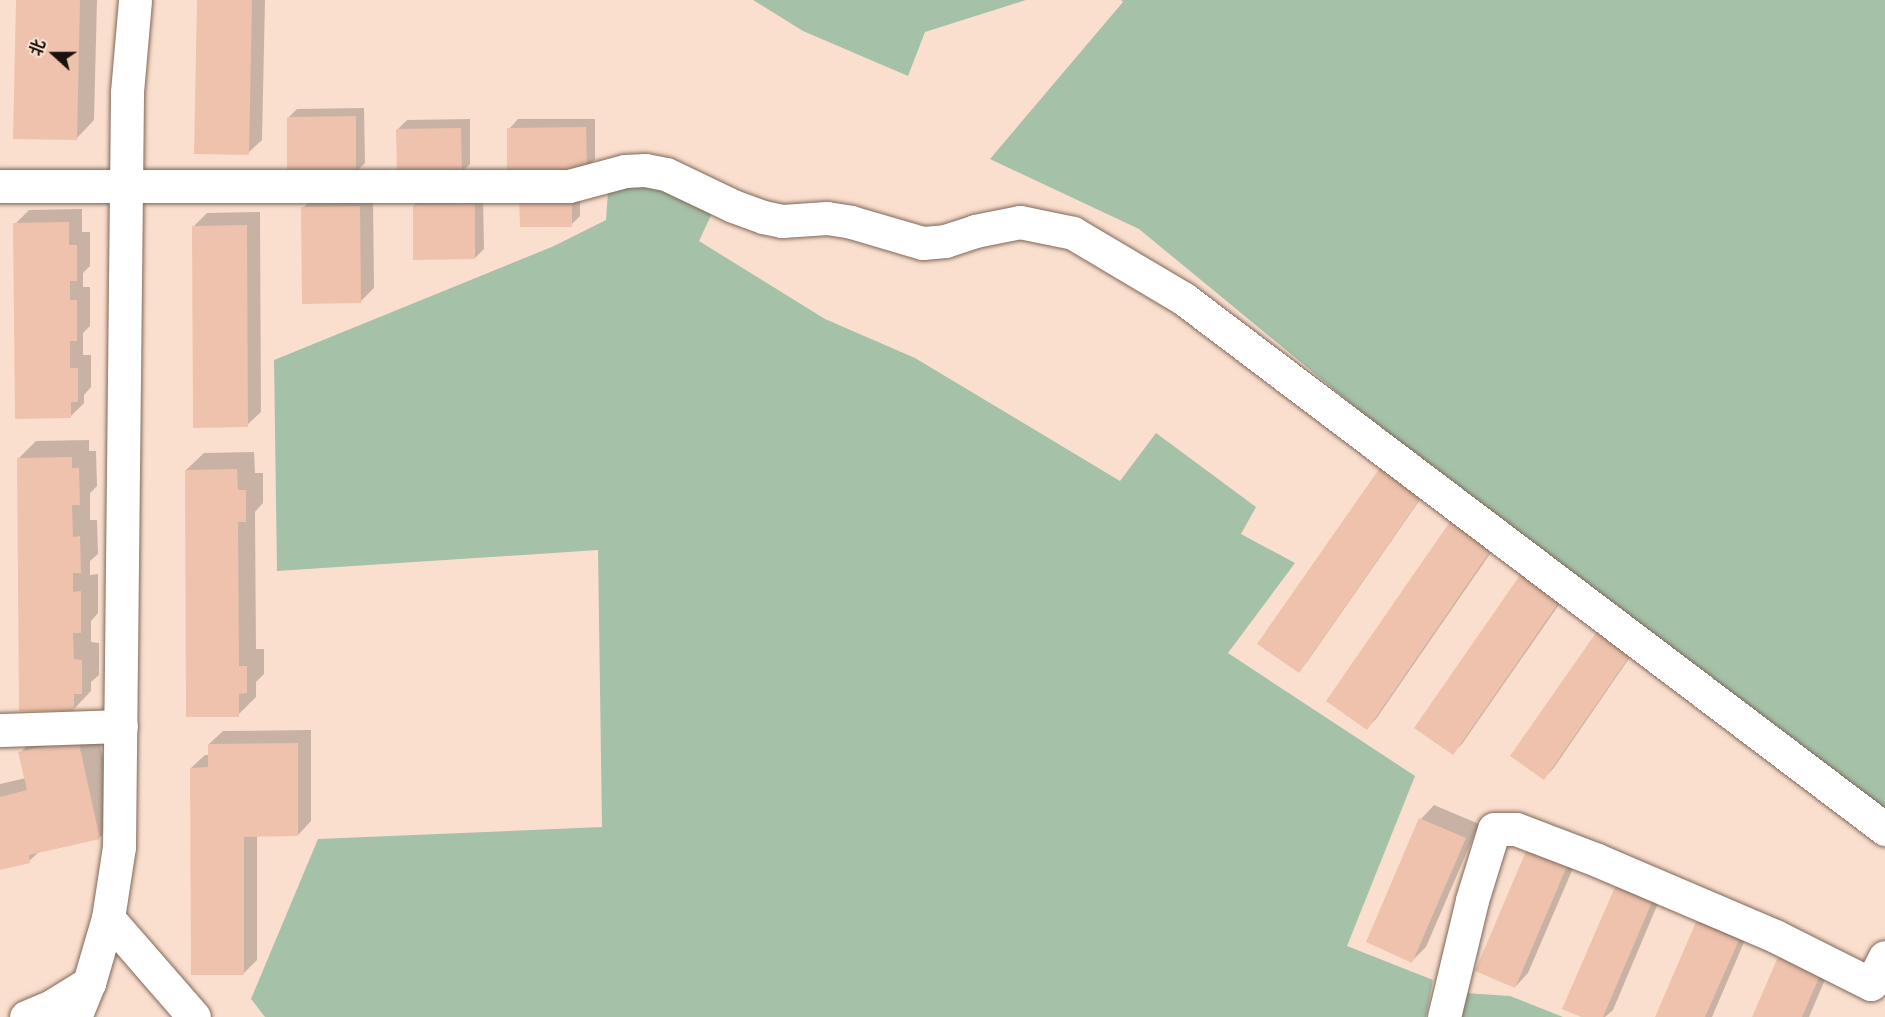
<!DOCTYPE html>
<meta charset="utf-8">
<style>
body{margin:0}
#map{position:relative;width:1885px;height:1017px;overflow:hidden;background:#fbdfce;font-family:"PT Sans Narrow","Noto Sans SC",sans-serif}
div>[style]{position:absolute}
.green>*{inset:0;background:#a5c1a8}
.shadow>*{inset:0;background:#0003}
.building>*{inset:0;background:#eec2ac}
.roads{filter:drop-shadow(0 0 2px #7f6759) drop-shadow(0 0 2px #7f6759)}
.minor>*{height:33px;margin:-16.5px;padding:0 16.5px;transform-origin:16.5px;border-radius:16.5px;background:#fff}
span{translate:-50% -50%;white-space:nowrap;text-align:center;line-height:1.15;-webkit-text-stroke:6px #fbdfce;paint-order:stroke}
.north{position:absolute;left:24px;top:24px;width:60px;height:60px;-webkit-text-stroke:4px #fbdfce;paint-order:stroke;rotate:291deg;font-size:16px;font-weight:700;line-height:24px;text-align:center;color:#1a110b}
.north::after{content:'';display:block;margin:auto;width:21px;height:27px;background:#1a110b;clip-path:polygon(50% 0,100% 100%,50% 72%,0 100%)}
</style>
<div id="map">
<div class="green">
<i style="clip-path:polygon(753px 0,1026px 0,925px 32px,908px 76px,803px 31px)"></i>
<i style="clip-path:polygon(1121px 0,1885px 0,1885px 810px,1388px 434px,1139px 229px,990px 159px,1123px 2px)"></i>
<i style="clip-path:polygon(610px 162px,714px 209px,699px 241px,825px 319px,915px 358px,1120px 481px,1156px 433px,1256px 507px,1241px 534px,1295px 563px,1228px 653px,1415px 776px,1347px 946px,1433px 980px,1426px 1017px,265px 1017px,251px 999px,318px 839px,602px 827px,598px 550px,277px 571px,274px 360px,554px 246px,606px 220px)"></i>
<i style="clip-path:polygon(1465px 993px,1510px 996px,1563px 1017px,1462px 1017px)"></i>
</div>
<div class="shadow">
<i style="clip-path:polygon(18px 0,97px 0,94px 120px,77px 138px)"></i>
<i style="clip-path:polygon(199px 0,265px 0,262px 140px,248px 153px)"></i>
<i style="clip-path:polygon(364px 108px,365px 163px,356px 172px,288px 118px,297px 109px)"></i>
<i style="clip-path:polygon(470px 119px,470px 164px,461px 173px,398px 129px,407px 120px)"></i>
<i style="clip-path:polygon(518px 119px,595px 119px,595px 159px,586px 168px,509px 129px)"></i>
<i style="clip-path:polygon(530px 190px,580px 190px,580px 216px,571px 225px)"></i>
<i style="clip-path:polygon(373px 193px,374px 288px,360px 302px,303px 208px,316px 194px)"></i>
<i style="clip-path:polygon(424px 196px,483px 196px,484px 249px,475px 258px,414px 205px)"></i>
<i style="clip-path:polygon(82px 209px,82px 232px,90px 232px,90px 266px,83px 273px,83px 287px,90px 287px,90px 326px,83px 333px,83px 355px,91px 355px,91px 387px,84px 395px,84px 403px,70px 417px,15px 224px,29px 210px)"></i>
<i style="clip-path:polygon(260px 212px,261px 412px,247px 425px,193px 227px,207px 213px)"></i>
<i style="clip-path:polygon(89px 440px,89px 451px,96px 451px,97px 486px,90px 493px,90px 520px,97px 520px,98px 554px,90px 561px,90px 575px,98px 574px,98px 613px,91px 621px,91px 642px,99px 643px,99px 675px,91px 682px,91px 691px,74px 709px,18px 459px,36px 441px)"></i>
<i style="clip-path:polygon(254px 452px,255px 473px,263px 473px,263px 503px,255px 512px,256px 649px,264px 649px,264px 674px,256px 682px,256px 697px,238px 715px,186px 470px,204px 453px)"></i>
<i style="clip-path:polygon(1433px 481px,1307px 662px,1298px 671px,1259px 644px)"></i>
<i style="clip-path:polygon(1505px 532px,1376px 719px,1367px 728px,1328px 701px)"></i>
<i style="clip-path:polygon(1574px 583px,1462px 744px,1453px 753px,1416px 727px)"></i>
<i style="clip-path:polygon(1641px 641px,1553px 769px,1544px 778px,1512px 756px)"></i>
<i style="clip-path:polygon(95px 722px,117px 820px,100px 837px,40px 851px,29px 861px,0 868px,0 784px,26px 778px,20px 753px,38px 735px)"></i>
<i style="clip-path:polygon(311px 730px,311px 821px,298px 835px,257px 835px,257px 960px,244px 973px,191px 768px,205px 755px,209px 755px,209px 744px,223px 731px)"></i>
<i style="clip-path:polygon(1434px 805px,1479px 824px,1426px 947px,1412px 961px,1368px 942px,1421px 819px)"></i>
<i style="clip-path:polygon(1542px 836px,1580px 852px,1528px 973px,1515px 987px)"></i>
<i style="clip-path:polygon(1630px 874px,1664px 889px,1613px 1010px,1605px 1017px,1585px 1017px,1616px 888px)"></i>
<i style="clip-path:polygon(1711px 909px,1751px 926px,1712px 1017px,1657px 1017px,1698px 923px)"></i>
<i style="clip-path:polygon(1793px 944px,1833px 961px,1809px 1017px,1754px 1017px,1780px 958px)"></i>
</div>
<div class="building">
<i style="clip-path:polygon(16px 0,80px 0,77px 140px,13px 139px)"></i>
<i style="clip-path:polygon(197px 0,252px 0,249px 155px,194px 154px)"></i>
<i style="clip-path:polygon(356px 116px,356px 174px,287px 174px,287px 117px)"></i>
<i style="clip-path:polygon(586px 127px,587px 169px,507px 170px,507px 128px)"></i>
<i style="clip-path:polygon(461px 128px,462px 175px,397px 175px,396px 129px)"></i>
<i style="clip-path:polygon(572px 198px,572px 227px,520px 227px,519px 199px)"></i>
<i style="clip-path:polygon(475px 204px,475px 259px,413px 260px,413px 205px)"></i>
<i style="clip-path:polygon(360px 206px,361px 303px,302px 304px,301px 207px)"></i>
<i style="clip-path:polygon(69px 222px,69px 245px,77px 245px,77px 281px,70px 281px,70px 300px,77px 300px,77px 341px,70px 341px,70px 368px,78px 368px,78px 402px,71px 402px,71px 418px,15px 419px,13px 223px)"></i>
<i style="clip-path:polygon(247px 225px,248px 427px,193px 428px,192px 226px)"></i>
<i style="clip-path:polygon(72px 457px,72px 468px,79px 468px,80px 505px,72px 505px,73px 537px,80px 536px,81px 573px,73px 573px,73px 592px,81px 591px,81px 633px,73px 633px,74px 659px,82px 660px,82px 694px,74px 694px,74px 711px,19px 711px,17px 458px)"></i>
<i style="clip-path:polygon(1384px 462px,1426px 490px,1299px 673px,1257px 644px)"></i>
<i style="clip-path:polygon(237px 469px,238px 490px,246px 490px,246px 522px,238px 522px,239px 666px,247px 666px,247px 693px,239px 694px,239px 717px,186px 717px,185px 470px)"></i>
<i style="clip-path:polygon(1456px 513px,1497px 541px,1367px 730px,1326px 701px)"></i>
<i style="clip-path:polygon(1527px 565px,1566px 592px,1453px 755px,1414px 728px)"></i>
<i style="clip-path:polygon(1600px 627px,1633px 651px,1544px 780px,1510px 756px)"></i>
<i style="clip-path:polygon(78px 739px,100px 839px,29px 855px,30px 863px,0 870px,0 797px,27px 790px,18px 752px)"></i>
<i style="clip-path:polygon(298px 743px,298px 836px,244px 837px,244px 975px,191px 975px,190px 768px,208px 767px,208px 744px)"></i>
<i style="clip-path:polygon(1419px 818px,1466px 838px,1412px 963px,1366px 942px)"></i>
<i style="clip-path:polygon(1527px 849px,1567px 866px,1515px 988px,1475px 971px)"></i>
<i style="clip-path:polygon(1615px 887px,1652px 902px,1603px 1017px,1581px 1017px,1562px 1009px)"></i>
<i style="clip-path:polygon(1696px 922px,1739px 940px,1705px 1017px,1655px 1017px)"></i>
<i style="clip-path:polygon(1778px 957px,1820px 975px,1802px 1017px,1752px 1017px)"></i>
</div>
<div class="roads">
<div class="minor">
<i style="left:0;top:186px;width:569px"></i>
<i style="left:569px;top:186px;width:58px;rotate:-15deg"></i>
<i style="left:625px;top:171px;width:20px;rotate:-3deg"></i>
<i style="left:645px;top:170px;width:21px;rotate:11deg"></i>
<i style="left:666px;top:174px;width:74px;rotate:25.5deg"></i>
<i style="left:733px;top:206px;width:32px;rotate:20deg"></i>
<i style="left:763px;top:217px;width:19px;rotate:12deg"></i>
<i style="left:782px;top:221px;width:45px;rotate:-3.8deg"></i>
<i style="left:827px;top:218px;width:24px;rotate:9deg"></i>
<i style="left:851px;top:222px;width:75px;rotate:16.3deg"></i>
<i style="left:923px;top:243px;width:22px;rotate:-5deg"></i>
<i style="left:945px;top:241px;width:32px;rotate:-18deg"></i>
<i style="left:975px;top:231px;width:46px;rotate:-11.3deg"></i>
<i style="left:1020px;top:222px;width:54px;rotate:11.7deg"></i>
<i style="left:1073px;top:233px;width:129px;rotate:30.7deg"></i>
<i style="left:1184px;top:299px;width:879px;rotate:37.09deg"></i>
<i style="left:0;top:730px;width:121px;rotate:-1.9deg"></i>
<i style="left:108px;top:918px;width:131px;rotate:49deg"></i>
<i style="left:26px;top:1017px;width:26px;rotate:-23deg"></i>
<i style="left:50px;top:1007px;width:46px;rotate:-31.6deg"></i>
<i style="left:75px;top:1017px;width:37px;rotate:-68deg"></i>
<i style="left:89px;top:983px;width:68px;rotate:-73.7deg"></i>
<i style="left:108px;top:918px;width:72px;rotate:-81.2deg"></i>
<i style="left:119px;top:847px;width:755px;rotate:-89.39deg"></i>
<i style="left:127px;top:92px;width:92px;rotate:-85deg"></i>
<i style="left:1444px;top:1017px;width:120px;rotate:-76.5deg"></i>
<i style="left:1472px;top:900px;width:74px;rotate:-72.8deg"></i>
<i style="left:1494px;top:829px;width:22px"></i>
<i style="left:1516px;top:829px;width:87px;rotate:20.9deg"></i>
<i style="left:1597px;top:860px;width:194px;rotate:23.1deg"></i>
<i style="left:1775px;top:936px;width:107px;rotate:26.6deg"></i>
<i style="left:1871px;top:984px;width:30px;rotate:-63deg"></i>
</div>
</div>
<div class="north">北</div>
</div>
